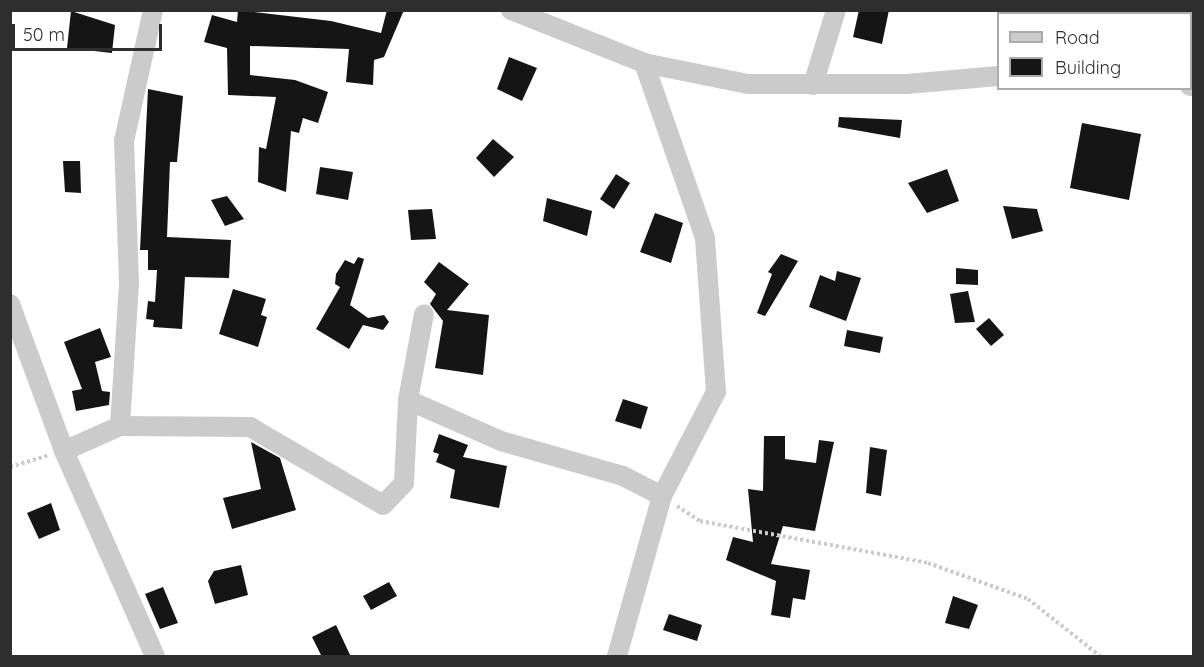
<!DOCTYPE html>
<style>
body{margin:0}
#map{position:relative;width:1204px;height:667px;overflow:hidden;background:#fff;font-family:Quicksand,sans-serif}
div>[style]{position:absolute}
.building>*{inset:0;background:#151515}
.path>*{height:4px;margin-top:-2px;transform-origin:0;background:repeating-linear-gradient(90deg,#cbcbcb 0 3px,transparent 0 6px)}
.minor>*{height:20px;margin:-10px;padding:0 10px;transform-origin:10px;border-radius:10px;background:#cbcbcb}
span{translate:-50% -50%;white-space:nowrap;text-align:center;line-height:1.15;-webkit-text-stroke:6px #fff;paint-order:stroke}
.frame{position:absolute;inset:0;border:12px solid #2e2e2e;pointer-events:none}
.legend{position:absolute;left:997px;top:12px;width:195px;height:78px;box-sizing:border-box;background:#fff;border:2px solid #ababab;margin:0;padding:8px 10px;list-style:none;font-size:18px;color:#2e2e2e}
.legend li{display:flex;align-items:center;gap:12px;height:30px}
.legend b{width:30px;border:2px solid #ababab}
.scale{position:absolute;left:12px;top:24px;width:150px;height:27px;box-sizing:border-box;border:3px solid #2e2e2e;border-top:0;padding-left:8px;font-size:18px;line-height:21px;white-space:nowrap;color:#2e2e2e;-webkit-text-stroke:4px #fff;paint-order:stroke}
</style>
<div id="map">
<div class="building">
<i style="clip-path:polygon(238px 10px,331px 21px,381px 33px,387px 10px,404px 10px,384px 57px,374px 60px,373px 85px,346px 82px,349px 49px,250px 46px,250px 75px,295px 80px,328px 92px,318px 123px,303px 118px,299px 133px,291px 131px,286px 192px,258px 182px,259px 147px,266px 149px,276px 97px,228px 95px,227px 48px,204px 42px,212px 15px,237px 22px)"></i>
<i style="clip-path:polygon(859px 10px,889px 10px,882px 44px,853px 37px)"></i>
<i style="clip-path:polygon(71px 11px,115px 25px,112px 53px,67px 48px)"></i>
<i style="clip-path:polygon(509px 57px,537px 68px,522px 101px,497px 89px)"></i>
<i style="clip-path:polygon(148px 89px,183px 96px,177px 162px,170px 162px,167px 237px,231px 240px,229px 278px,185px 277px,182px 329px,153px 327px,154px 320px,146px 319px,148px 301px,155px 302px,157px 270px,148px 270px,148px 250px,140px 250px)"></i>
<i style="clip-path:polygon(839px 117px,902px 120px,900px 138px,838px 127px)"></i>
<i style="clip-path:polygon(1082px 123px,1141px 134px,1129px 200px,1070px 188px)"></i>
<i style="clip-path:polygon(493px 139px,514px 157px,494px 177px,476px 158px)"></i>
<i style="clip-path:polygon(63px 161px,80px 161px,81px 193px,65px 192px)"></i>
<i style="clip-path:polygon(320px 167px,353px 172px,348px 200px,316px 194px)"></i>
<i style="clip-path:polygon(947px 169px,959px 201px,927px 213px,908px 183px)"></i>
<i style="clip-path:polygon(616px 174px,630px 183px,614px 209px,600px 199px)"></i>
<i style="clip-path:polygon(227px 196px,244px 219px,225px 226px,211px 200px)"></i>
<i style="clip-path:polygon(547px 198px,592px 211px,587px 236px,543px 221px)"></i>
<i style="clip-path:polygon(1003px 206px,1037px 209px,1043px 231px,1012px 239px)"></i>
<i style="clip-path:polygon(432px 209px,436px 239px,411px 240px,408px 210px)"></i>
<i style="clip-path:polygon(655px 213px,683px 223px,671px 263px,640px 252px)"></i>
<i style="clip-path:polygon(781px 254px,798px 261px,765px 316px,757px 313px,772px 274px,768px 272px)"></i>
<i style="clip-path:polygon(358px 257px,364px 259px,350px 305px,368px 318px,384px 315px,389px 322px,383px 330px,363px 325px,349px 349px,316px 329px,340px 287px,335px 284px,336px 274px,345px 260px,354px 264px)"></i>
<i style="clip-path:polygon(439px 262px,469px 284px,447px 310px,489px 315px,483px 375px,435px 368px,443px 321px,430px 304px,436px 294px,424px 282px)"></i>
<i style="clip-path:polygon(956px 268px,978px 270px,978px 285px,956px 284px)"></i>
<i style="clip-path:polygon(837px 271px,861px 278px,846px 321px,809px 307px,820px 275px,835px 281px)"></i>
<i style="clip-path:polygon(233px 289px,266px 299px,261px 315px,267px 317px,258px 347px,219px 334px)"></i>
<i style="clip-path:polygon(968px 291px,975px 322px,955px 323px,950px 294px)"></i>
<i style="clip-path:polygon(989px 318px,1004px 335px,991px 346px,976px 329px)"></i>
<i style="clip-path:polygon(100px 328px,111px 357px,95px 362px,102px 391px,110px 392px,109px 405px,76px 411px,72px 391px,82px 389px,64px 342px)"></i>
<i style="clip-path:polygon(847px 330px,883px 337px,880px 353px,844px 346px)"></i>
<i style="clip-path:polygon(623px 399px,648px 407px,641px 429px,615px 421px)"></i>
<i style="clip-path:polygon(439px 434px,468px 445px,463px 457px,507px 466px,499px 508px,450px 498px,455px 470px,436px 462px,439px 454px,433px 452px)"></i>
<i style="clip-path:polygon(764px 436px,785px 436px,785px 459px,816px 463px,819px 440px,834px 442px,815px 531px,783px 526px,771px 564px,810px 570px,805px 600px,793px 598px,790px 618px,771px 615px,776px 581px,726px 560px,733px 537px,753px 542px,748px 489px,763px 491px)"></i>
<i style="clip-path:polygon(251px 442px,280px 458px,296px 510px,232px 529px,223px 498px,261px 489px)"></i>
<i style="clip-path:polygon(870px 447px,887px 450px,881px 496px,866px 493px)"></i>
<i style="clip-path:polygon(51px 503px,60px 530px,39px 539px,27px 513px)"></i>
<i style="clip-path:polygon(241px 565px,248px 595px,215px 604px,208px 581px,214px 571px)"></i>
<i style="clip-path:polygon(389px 582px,397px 596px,371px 610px,363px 596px)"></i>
<i style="clip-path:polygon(163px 587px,178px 623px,160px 629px,145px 594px)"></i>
<i style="clip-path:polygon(953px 596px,978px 605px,969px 629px,945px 623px)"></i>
<i style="clip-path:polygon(669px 614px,702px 625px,697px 641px,663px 630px)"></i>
<i style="clip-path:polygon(336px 625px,351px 657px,322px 657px,312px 637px)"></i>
</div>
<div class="path">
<i style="left:10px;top:467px;width:39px;rotate:-17deg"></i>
<i style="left:677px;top:506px;width:27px;rotate:33deg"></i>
<i style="left:700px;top:521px;width:232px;rotate:10.4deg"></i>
<i style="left:928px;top:563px;width:106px;rotate:19.8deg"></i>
<i style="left:1028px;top:599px;width:92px;rotate:38.4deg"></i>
</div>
<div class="minor">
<i style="left:511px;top:10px;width:143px;rotate:21.7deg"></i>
<i style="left:644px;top:63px;width:106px;rotate:11.4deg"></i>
<i style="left:748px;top:84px;width:159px"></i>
<i style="left:907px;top:84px;width:91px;rotate:-5deg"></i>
<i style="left:813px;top:85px;width:78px;rotate:-73deg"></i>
<i style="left:1190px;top:86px;width:4px"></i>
<i style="left:10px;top:304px;width:157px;rotate:69.8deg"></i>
<i style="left:64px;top:451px;width:224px;rotate:66.1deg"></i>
<i style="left:408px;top:400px;width:102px;rotate:23.8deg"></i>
<i style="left:501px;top:441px;width:127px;rotate:16deg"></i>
<i style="left:623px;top:476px;width:44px;rotate:27.1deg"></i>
<i style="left:120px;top:426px;width:143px;rotate:-86.4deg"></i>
<i style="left:129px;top:283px;width:142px;rotate:-92deg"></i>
<i style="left:124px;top:141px;width:134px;rotate:-77.5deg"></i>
<i style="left:64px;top:451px;width:61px;rotate:-24.1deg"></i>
<i style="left:120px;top:426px;width:130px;rotate:0.4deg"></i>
<i style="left:250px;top:427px;width:154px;rotate:30.4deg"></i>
<i style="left:383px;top:505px;width:30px;rotate:-46deg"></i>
<i style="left:404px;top:483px;width:83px;rotate:-87.2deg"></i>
<i style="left:408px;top:400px;width:87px;rotate:-79.5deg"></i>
<i style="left:617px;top:656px;width:166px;rotate:-74.3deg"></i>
<i style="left:662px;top:496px;width:117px;rotate:-62.6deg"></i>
<i style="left:716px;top:392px;width:154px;rotate:-94.1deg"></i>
<i style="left:705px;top:238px;width:185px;rotate:-109.2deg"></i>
</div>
<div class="frame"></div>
<ul class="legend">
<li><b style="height:8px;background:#cbcbcb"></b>Road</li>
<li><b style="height:16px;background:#151515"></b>Building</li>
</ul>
<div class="scale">50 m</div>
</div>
